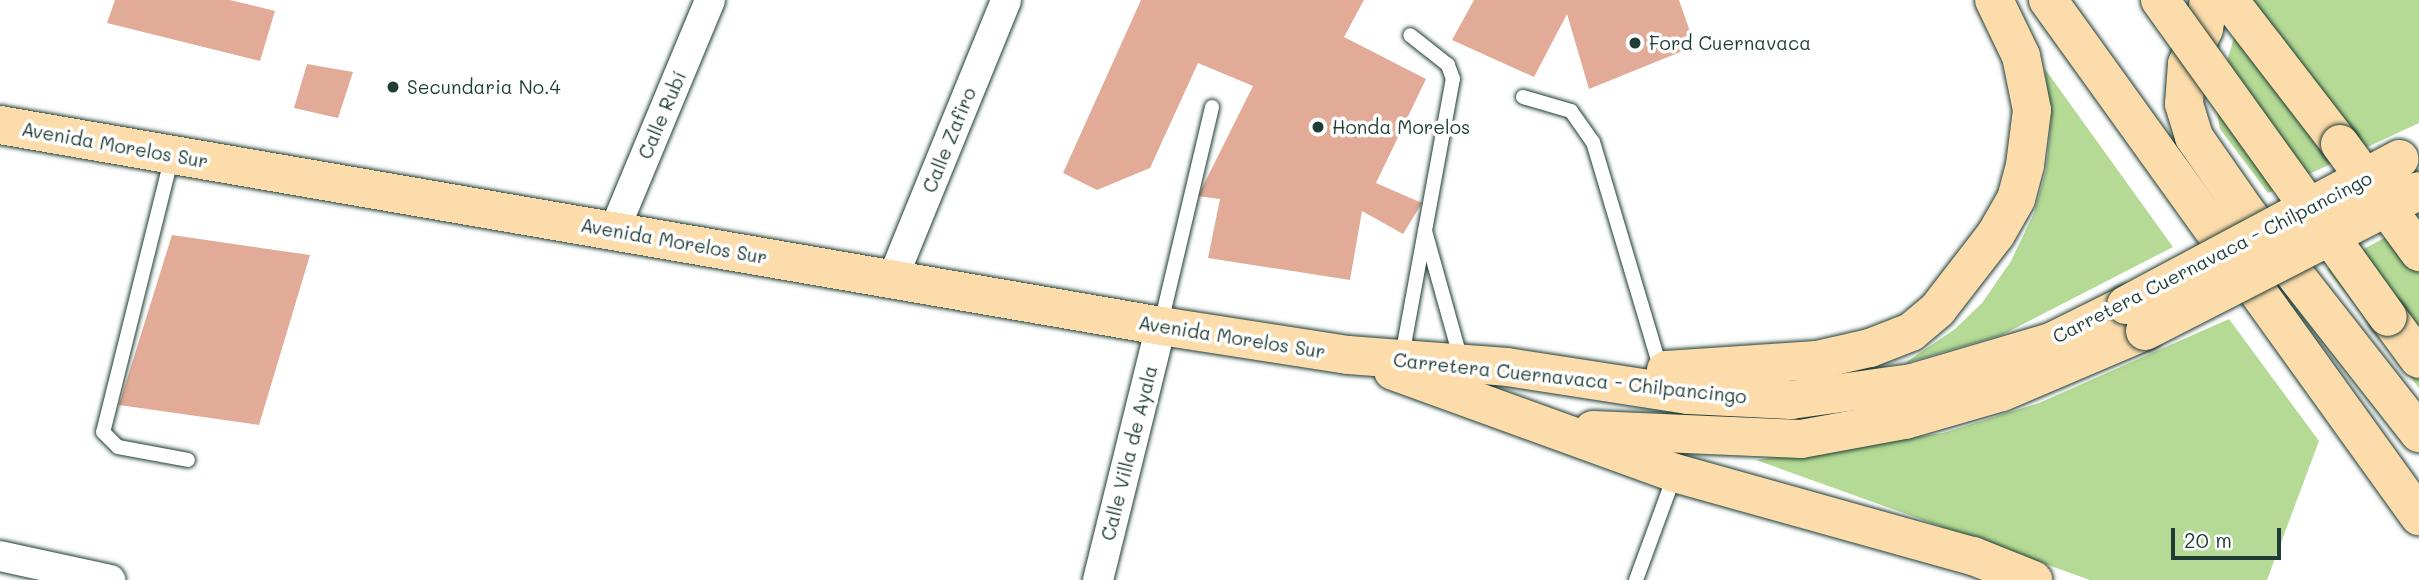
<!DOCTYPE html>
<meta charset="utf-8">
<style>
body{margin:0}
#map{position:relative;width:2419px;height:580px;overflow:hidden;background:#fff;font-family:Mali,sans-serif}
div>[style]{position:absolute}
.green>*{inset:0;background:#b4da95}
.building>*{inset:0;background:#e1ab97}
.roads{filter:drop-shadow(0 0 2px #1f3d34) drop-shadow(0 0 2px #1f3d34)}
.lane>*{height:14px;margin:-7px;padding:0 7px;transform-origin:7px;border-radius:7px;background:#fff}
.street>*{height:30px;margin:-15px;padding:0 15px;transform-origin:15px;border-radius:15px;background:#fff}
.primary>*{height:38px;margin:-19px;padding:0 19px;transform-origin:19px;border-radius:19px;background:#fddcac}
.highway>*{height:38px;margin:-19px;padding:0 19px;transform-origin:19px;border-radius:19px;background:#fddcac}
.bridges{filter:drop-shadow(0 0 2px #1f3d34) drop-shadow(0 0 2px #1f3d34)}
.primary-bridge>*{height:38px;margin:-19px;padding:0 19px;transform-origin:19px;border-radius:19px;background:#fddcac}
.highway-bridge>*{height:38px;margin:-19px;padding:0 19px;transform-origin:19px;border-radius:19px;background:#fddcac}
.dots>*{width:19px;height:19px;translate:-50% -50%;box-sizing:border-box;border:4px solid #fff;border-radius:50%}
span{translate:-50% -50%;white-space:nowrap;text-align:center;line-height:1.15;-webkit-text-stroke:7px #fff;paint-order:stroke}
.poi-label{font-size:19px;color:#1f3d34}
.left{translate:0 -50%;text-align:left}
.street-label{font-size:19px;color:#1f3d34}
.scale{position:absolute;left:2171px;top:528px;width:110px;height:32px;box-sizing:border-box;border:4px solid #1f3d34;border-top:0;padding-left:9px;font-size:21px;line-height:24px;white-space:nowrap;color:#1f3d34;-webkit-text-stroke:5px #fff;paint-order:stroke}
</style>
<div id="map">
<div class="green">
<i style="clip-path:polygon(2245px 0,2419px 0,2419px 123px,2268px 193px,2220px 129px,2215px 102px)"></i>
<i style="clip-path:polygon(2045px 69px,2173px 247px,2002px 335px,1905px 363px,1955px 329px,1982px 303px,2011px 261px,2034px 213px,2046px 171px,2051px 121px)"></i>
<i style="clip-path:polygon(2419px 219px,2419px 388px,2327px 269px)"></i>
<i style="clip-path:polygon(2229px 319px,2319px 441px,2267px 580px,2090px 580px,1756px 460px,1943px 433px,2039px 403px)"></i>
</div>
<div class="building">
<i style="clip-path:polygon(115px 0,230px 0,275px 11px,260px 61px,107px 23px)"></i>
<i style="clip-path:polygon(1141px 0,1364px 0,1344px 37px,1426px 79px,1376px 183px,1422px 203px,1403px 234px,1362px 211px,1350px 280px,1208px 258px,1220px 199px,1198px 196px,1253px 86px,1198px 63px,1150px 168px,1097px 190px,1063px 173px)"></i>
<i style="clip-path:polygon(1474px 0,1679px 0,1695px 46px,1589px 89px,1567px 14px,1534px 77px,1452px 40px)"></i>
<i style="clip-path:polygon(307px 64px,353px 72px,338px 118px,294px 108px)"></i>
<i style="clip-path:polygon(172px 235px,310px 255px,259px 425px,119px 405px)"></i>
</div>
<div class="roads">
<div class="lane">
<i style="left:1523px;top:97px;width:50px;rotate:16.3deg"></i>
<i style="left:1571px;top:111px;width:38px;rotate:55deg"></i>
<i style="left:1593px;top:142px;width:238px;rotate:73.4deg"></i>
<i style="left:172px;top:156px;width:284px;rotate:104deg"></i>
<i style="left:103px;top:432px;width:21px;rotate:45deg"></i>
<i style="left:118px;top:447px;width:71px;rotate:10.5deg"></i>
<i style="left:1425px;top:231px;width:134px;rotate:74.4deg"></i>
<i style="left:1161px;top:323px;width:222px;rotate:-76.7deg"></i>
<i style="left:1402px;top:356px;width:282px;rotate:-79.6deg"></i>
<i style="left:1453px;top:79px;width:15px;rotate:-110deg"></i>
<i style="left:1448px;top:65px;width:48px;rotate:-141.7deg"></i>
<i style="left:1636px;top:580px;width:113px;rotate:-69.8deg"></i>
</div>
<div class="street">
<i style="left:614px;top:231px;width:250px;rotate:-67.4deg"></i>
<i style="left:892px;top:280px;width:302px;rotate:-67.8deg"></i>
<i style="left:0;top:556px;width:113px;rotate:12.3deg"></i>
<i style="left:1098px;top:580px;width:262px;rotate:-76.1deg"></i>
</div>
<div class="primary">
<i style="left:2048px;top:0;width:636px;rotate:54.28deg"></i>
<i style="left:2209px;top:0;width:29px;rotate:100deg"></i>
<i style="left:2204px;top:29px;width:39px;rotate:116deg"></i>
<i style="left:2187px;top:64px;width:40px;rotate:94.3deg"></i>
<i style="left:2184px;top:104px;width:34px;rotate:73deg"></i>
<i style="left:2194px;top:137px;width:96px;rotate:55.2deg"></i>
<i style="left:2249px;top:216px;width:276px;rotate:51.9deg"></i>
<i style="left:0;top:125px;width:1178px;rotate:9.82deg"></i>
<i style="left:1161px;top:326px;width:189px;rotate:8.8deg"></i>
<i style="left:1348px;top:355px;width:159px;rotate:4.3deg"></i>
<i style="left:1507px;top:367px;width:183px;rotate:8.8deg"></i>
<i style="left:1688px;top:395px;width:103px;rotate:2.8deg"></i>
<i style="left:1791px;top:400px;width:122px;rotate:-8deg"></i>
<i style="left:1912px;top:383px;width:145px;rotate:-16.4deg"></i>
<i style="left:2051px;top:342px;width:84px;rotate:-26.3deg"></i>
<i style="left:1666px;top:370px;width:151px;rotate:-3.8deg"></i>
<i style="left:1817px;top:360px;width:54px;rotate:-12.8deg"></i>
<i style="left:1870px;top:348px;width:44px;rotate:-21.3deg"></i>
<i style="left:1911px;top:332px;width:35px;rotate:-40deg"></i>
<i style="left:1938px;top:309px;width:95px;rotate:-52.3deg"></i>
<i style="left:1996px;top:234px;width:40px;rotate:-60.3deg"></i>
<i style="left:2016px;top:199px;width:35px;rotate:-75deg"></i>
<i style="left:2025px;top:165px;width:55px;rotate:-82.7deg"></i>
<i style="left:2032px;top:110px;width:55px;rotate:-101.5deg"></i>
<i style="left:2021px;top:56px;width:62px;rotate:-115.7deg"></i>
<i style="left:1393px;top:371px;width:300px;rotate:19.9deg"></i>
<i style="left:1675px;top:473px;width:309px;rotate:15.6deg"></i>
<i style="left:1973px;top:556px;width:65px;rotate:21.8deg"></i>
<i style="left:1593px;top:430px;width:208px;rotate:2.5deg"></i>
<i style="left:1801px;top:439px;width:106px;rotate:-10.4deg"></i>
<i style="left:1905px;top:420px;width:101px;rotate:-16.1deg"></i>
<i style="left:2002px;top:392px;width:155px;rotate:-23.1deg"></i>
</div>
<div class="highway">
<i style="left:2229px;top:0;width:182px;rotate:52.4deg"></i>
<i style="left:2388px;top:317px;width:52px;rotate:53.6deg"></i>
</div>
</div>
<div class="bridges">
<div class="primary-bridge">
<i style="left:2126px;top:305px;width:310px;rotate:-28.1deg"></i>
<i style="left:2145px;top:331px;width:307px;rotate:-27.1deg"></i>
</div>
<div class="highway-bridge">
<i style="left:2160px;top:0;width:390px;rotate:54.3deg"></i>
<i style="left:2340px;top:144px;width:134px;rotate:53.8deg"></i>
</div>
</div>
<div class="dots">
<i style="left:1635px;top:43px;background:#1f3d34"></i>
<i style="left:393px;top:87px;background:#1f3d34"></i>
<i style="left:1318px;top:127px;background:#1f3d34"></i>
</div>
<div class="poi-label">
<span class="left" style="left:1649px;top:43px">Ford Cuernavaca</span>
<span class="left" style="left:407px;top:87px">Secundaria No.4</span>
<span class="left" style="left:1332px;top:127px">Honda Morelos</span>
</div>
<div class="street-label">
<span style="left:662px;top:115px;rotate:-67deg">Calle Rubí</span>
<span style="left:949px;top:140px;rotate:-68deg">Calle Zafiro</span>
<span style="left:115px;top:145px;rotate:10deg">Avenida Morelos Sur</span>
<span style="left:674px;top:241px;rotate:10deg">Avenida Morelos Sur</span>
<span style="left:2212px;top:257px;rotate:-27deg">Carretera Cuernavaca - Chilpancingo</span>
<span style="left:1232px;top:337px;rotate:9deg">Avenida Morelos Sur</span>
<span style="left:1570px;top:378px;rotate:6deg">Carretera Cuernavaca - Chilpancingo</span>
<span style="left:1129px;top:453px;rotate:-76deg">Calle Villa de Ayala</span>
</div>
<div class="scale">20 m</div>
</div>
